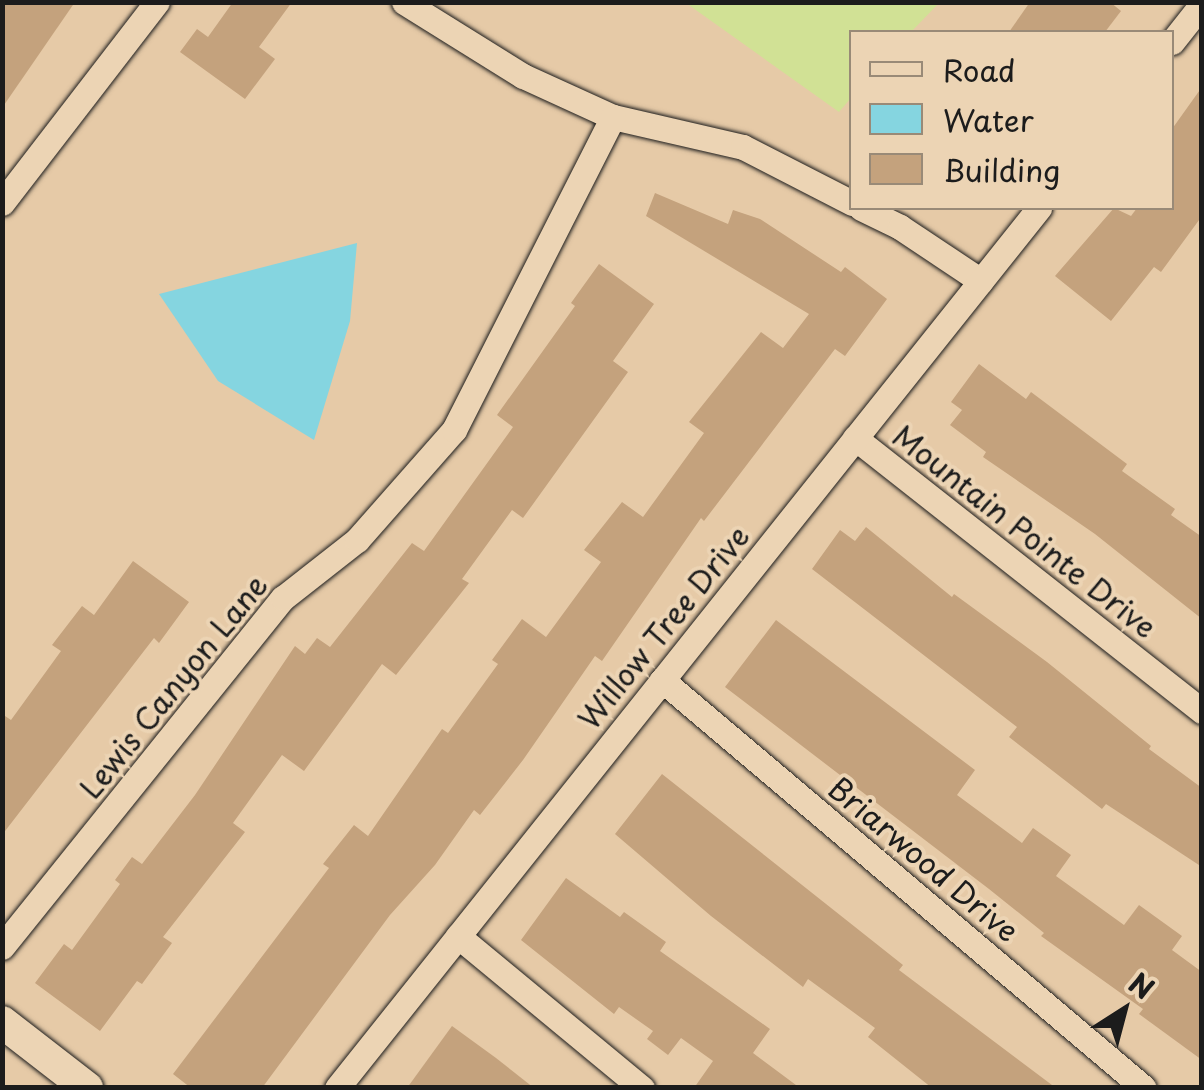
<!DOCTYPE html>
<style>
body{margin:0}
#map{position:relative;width:1204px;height:1090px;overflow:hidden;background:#e6caa7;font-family:"Playpen Sans",sans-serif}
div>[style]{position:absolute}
.green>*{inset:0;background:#d1e195}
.water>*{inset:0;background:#85d5e0}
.building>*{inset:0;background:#c4a27d}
.roads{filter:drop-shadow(0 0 2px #1c1c1c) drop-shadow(0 0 2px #1c1c1c)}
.minor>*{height:25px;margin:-12.5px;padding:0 12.5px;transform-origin:12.5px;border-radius:12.5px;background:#ecd4b4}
.tertiary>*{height:32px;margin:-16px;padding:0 16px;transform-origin:16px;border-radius:16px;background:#ecd4b4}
span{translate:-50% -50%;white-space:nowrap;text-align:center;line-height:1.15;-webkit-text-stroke:8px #ecd4b4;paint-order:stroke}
.street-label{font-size:30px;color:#1c1c1c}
.frame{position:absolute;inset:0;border:5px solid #1c1c1c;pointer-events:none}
.legend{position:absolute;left:849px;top:30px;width:325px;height:180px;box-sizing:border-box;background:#ecd4b4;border:2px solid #998a77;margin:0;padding:12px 18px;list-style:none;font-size:30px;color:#1c1c1c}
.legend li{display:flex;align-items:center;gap:20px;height:50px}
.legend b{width:50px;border:2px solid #998a77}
.north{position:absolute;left:1074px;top:960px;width:100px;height:100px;-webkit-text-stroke:8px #ecd4b4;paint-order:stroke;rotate:36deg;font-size:28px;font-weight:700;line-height:40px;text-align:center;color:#1c1c1c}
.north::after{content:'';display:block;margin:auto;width:35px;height:45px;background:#1c1c1c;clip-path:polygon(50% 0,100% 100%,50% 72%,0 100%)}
</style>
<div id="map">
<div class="green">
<i style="clip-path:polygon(686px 3px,939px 3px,911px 32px,852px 32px,851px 98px,839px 112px)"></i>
</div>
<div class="water">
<i style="clip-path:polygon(357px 243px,350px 321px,314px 440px,218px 381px,159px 294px)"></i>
</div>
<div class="building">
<i style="clip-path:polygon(2px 2px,75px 2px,2px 108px)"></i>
<i style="clip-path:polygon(233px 2px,292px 2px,259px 47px,275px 59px,245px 99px,180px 52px,197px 29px,208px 37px)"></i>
<i style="clip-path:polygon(1030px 2px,1110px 2px,1121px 11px,1105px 32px,1009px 32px)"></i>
<i style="clip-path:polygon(1202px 87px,1202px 216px,1161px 272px,1154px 267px,1111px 321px,1055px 276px,1114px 208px,1131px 216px,1137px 208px,1172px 208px,1172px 129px)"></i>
<i style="clip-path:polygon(655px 193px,728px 224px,733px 210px,760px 219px,841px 272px,845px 267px,887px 299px,845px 356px,835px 349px,704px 521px,701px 518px,602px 661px,595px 656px,523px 760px,480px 815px,474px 810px,435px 865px,390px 915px,262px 1088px,191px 1088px,173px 1074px,329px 868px,323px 864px,354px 825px,368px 836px,442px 729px,448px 733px,498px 664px,492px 660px,522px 619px,546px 637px,601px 562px,584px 550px,622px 502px,643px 517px,704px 433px,689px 422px,761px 332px,783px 348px,809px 314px,646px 216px)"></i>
<i style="clip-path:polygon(599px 264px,654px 304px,613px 361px,628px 372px,523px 518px,512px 510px,462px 579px,469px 583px,396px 675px,382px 664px,304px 771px,282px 755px,233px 823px,245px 832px,163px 937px,172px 943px,142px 984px,137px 981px,100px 1031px,35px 983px,64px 944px,72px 950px,120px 884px,115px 880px,132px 857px,142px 864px,195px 795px,295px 646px,305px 654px,317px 638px,330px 647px,412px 543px,424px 551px,513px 427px,497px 415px,575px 306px,571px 303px)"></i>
<i style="clip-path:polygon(979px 364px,1026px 399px,1031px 392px,1127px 464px,1122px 471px,1175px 509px,1171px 515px,1202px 537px,1202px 619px,1095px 534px,983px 457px,986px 452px,950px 425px,962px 410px,951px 402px)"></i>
<i style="clip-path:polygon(866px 527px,952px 597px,954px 594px,1047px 662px,1151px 746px,1149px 749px,1202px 788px,1202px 867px,1106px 804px,1102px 809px,1009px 737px,1017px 727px,812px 569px,840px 530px,855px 541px)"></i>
<i style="clip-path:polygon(133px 561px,189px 602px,159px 643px,154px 638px,2px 835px,2px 714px,11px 720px,61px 651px,52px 645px,82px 606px,94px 615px)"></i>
<i style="clip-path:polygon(776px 620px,975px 770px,957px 795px,1022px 843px,1033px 828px,1071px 855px,1056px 876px,1124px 925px,1139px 905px,1182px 936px,1172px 950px,1202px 972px,1202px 1060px,1139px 1014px,1143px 1009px,1041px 936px,1044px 933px,989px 889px,725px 687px)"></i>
<i style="clip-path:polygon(662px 774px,903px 965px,899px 970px,1056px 1088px,932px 1088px,868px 1037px,875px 1028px,808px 979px,803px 987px,711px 916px,615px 834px)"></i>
<i style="clip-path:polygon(566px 878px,620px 917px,624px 912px,666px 942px,660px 951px,770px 1029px,753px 1053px,800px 1088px,694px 1088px,713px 1061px,681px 1038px,668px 1055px,647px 1039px,653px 1031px,619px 1007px,614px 1014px,521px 940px)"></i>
<i style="clip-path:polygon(452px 1026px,496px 1058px,534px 1088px,407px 1088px)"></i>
</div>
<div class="roads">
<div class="minor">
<i style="left:404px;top:2px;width:140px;rotate:31.9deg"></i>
<i style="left:523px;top:76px;width:99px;rotate:24.5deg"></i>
<i style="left:613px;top:117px;width:133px;rotate:13deg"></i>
<i style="left:743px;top:147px;width:123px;rotate:27.2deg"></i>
<i style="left:1172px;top:42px;width:48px;rotate:-51.7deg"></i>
<i style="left:2px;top:203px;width:254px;rotate:-52.4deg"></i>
<i style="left:861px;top:208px;width:43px;rotate:26deg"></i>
<i style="left:900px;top:227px;width:97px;rotate:33.7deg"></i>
<i style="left:855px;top:438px;width:442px;rotate:38.2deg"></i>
<i style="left:662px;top:680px;width:631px;rotate:40.25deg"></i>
<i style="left:458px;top:936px;width:239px;rotate:39.6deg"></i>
<i style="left:2px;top:947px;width:448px;rotate:-51.2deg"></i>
<i style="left:283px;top:598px;width:94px;rotate:-38.1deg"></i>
<i style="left:357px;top:540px;width:147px;rotate:-48.6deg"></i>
<i style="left:454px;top:430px;width:351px;rotate:-63.1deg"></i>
<i style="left:337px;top:1088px;width:1126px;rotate:-51.42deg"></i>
</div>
<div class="tertiary">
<i style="left:2px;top:1022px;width:108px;rotate:37.8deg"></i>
</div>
</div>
<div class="street-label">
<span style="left:1025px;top:531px;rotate:38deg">Mountain Pointe Drive</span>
<span style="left:663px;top:627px;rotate:-51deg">Willow Tree Drive</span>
<span style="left:173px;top:686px;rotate:-51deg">Lewis Canyon Lane</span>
<span style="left:924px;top:859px;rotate:40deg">Briarwood Drive</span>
</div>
<div class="frame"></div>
<ul class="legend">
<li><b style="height:12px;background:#ecd4b4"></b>Road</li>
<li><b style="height:28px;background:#85d5e0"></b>Water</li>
<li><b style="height:28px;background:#c4a27d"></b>Building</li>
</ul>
<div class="north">N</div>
</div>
